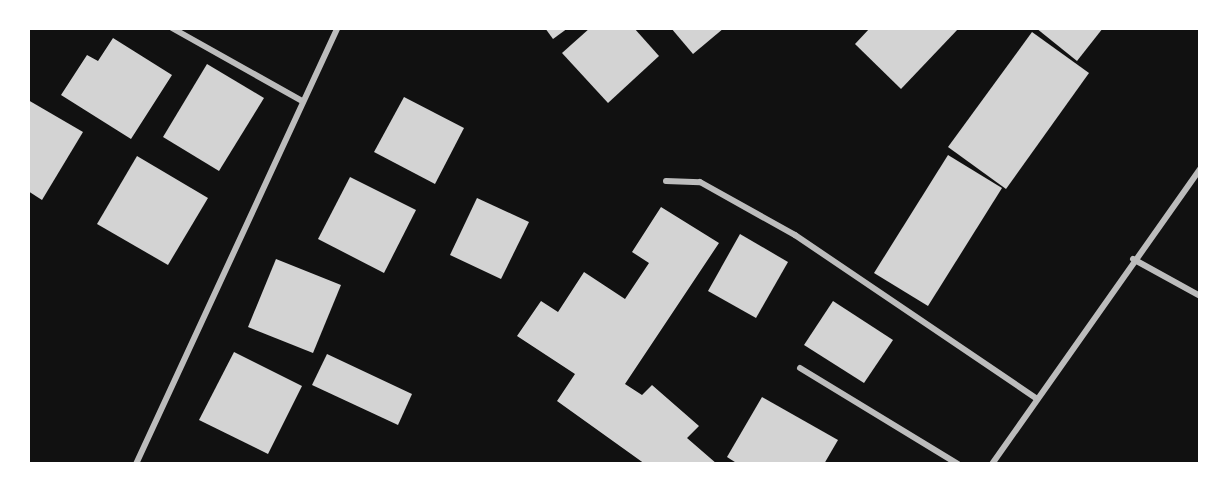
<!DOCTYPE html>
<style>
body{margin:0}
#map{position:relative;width:1228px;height:492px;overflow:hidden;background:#111;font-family:"DM Sans",sans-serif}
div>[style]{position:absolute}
.building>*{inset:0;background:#d3d3d3}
.minor>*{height:6px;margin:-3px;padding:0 3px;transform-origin:3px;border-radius:3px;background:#bcbcbc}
span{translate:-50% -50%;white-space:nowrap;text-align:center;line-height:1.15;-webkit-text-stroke:6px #fff;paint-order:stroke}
.frame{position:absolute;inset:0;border:30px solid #fff;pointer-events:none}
</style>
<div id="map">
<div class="building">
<i style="clip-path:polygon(545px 28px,568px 28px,553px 39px)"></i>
<i style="clip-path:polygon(590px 28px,634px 28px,659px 56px,608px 103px,562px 53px)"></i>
<i style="clip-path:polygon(671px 28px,724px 28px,693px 54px)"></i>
<i style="clip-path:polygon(870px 28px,959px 28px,901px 89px,855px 44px)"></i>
<i style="clip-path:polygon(1036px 28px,1103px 28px,1077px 61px)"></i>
<i style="clip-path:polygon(1032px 32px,1089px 73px,1006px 189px,948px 147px)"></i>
<i style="clip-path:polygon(113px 38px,172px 75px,131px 139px,61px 95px,87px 55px,98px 61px)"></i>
<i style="clip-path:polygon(207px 64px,264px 98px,219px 171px,163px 137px)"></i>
<i style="clip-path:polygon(404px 97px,464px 128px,435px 184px,374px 152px)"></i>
<i style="clip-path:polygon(28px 100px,83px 132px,42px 200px,28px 191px)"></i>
<i style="clip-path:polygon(948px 155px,1002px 188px,928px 306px,874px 273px)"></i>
<i style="clip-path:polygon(137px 156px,208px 198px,168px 265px,97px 224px)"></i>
<i style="clip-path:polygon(350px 177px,416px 210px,384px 273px,318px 239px)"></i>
<i style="clip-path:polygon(477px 198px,529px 222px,501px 279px,450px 255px)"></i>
<i style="clip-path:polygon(661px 207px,719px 243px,625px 384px,642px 395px,652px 385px,699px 426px,687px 438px,717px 464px,645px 464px,557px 401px,575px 374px,517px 336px,541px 301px,558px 312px,584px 272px,625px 299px,649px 263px,632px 252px)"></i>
<i style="clip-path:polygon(740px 234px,788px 262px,756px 318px,708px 291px)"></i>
<i style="clip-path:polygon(276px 259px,341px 285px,313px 353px,248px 327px)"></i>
<i style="clip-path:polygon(833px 301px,893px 340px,864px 383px,804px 345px)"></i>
<i style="clip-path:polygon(234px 352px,302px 386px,268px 454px,199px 420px)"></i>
<i style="clip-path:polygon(327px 354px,412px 394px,398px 425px,312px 385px)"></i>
<i style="clip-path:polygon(762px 397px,838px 440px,824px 464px,738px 464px,727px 457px)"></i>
</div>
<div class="minor">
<i style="left:172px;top:28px;width:149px;rotate:29.3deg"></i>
<i style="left:666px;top:181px;width:34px;rotate:2deg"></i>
<i style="left:700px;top:182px;width:109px;rotate:29.2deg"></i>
<i style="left:795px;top:235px;width:292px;rotate:34.1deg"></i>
<i style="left:1133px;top:259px;width:77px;rotate:28.9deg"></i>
<i style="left:800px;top:368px;width:185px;rotate:31.3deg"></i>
<i style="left:136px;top:464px;width:480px;rotate:-65.2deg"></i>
<i style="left:992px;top:464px;width:361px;rotate:-54.8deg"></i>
</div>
<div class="frame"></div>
</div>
